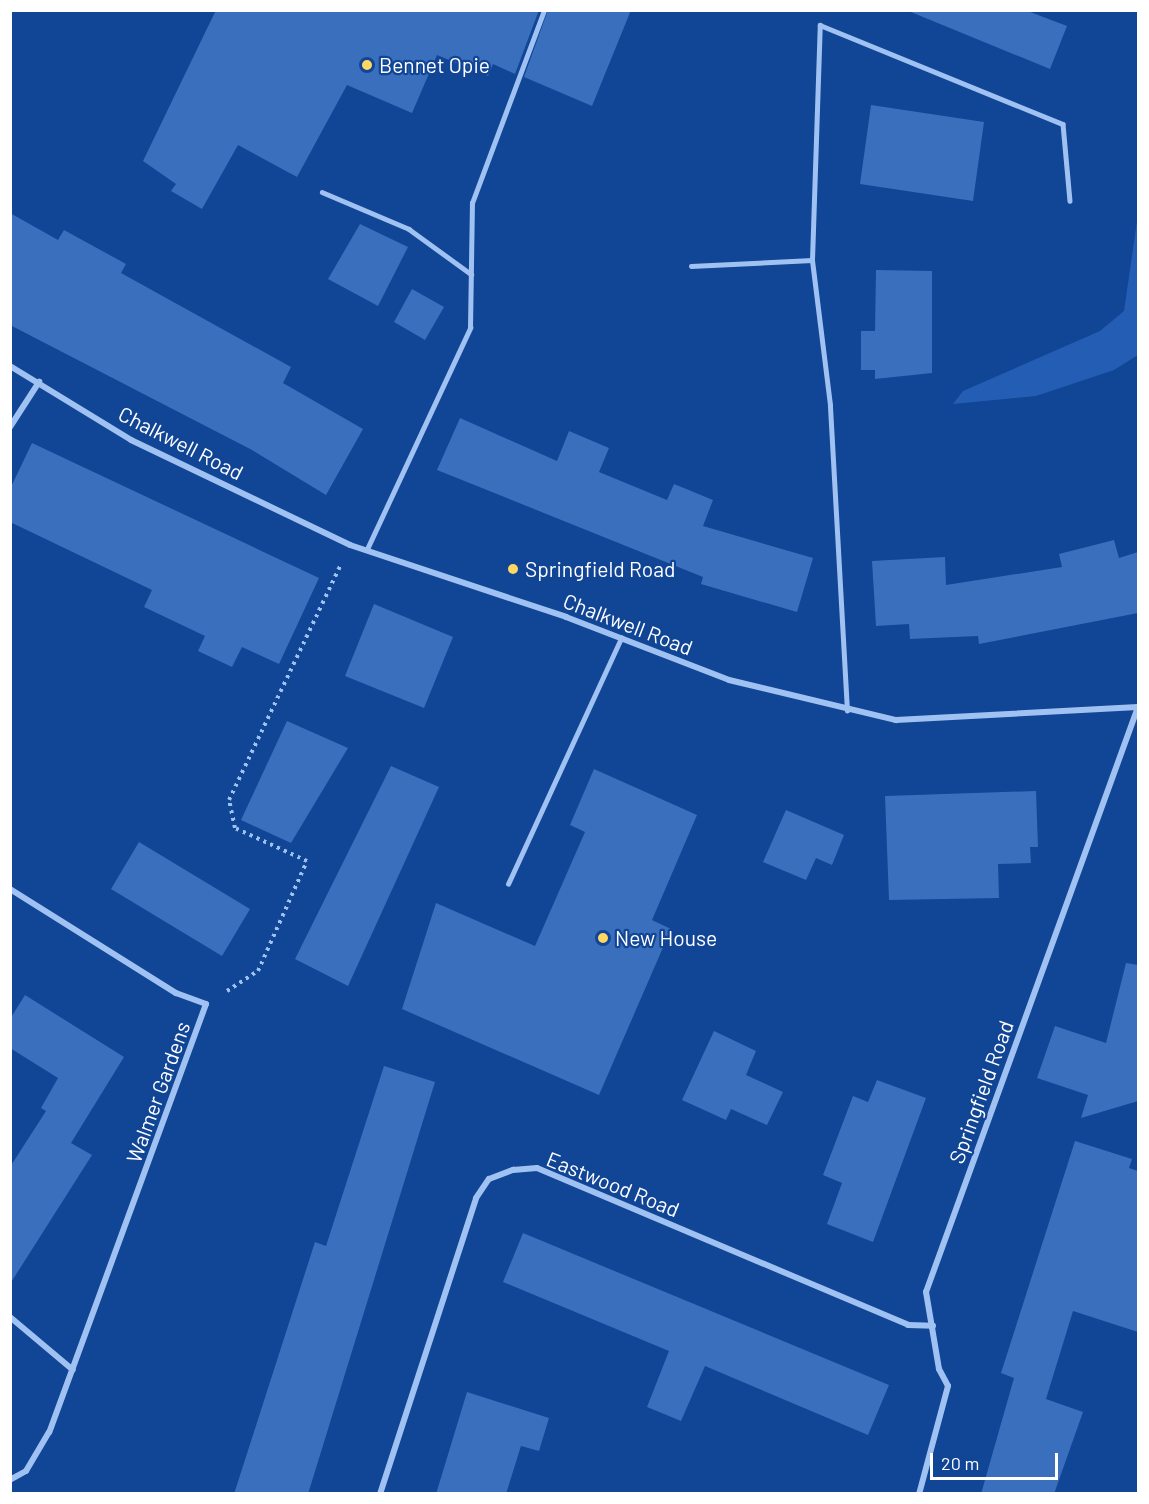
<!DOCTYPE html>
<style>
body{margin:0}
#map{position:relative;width:1149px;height:1504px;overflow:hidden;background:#114595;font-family:Barlow,sans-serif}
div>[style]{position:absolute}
.green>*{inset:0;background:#235eb4}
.building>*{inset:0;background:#3a6fbd}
.path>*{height:4px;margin-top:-2px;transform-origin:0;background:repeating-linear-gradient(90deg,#a0c2f3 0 3px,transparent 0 7.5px)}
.lane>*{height:4.5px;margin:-2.25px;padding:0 2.25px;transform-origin:2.25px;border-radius:2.25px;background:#a0c2f3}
.street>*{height:6px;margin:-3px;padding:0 3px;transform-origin:3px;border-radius:3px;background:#a0c2f3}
.dots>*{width:16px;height:16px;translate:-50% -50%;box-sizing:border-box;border:3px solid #114595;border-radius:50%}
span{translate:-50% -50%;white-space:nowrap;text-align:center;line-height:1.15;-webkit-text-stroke:4.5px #114595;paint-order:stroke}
.poi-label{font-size:21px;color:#fff}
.left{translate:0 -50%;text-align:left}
.street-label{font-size:21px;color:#fff}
.frame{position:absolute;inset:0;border:12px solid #fff;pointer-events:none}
.scale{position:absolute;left:930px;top:1453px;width:128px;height:27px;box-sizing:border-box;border:3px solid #fff;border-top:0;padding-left:8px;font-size:18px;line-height:21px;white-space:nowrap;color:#fff;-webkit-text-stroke:4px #114595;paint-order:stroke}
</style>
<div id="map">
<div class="green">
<i style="clip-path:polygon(1138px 214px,1138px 355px,1114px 370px,1036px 396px,953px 404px,963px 391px,1100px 331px,1124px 311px)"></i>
</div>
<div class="building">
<i style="clip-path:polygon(216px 10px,539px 10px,515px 74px,493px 64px,488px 76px,437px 55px,412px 113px,347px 85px,297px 177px,238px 145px,202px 209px,171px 191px,176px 184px,143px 161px)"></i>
<i style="clip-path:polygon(548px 10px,631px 10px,592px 106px,524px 77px)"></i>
<i style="clip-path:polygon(906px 10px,1025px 10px,1067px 26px,1050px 69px)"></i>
<i style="clip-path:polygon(871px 105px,984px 122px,973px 201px,860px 184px)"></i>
<i style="clip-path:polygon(10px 213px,58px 240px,64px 230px,126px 264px,121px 273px,291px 367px,283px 383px,363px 429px,326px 495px,252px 450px,10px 325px)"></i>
<i style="clip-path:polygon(360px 224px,408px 247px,378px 306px,328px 279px)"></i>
<i style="clip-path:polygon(876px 270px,932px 271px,932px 373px,875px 379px,875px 370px,861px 370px,861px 331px,875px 331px)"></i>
<i style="clip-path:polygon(412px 289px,444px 307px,425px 340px,394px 322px)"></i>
<i style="clip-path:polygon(460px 418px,557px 461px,569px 431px,609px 448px,599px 472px,667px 500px,674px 484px,713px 500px,703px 526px,813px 558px,797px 612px,701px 584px,703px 577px,437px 470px)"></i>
<i style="clip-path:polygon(32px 443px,319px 578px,279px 664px,242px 647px,232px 667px,198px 651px,205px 636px,144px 607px,152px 590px,10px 522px,10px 489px)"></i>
<i style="clip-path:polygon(1114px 540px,1119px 558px,1138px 552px,1138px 613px,979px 644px,978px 636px,910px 639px,909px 624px,876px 626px,872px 561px,945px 557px,946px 585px,1062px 567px,1059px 554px)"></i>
<i style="clip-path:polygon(374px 604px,453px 637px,424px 708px,345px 676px)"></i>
<i style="clip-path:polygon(287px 721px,348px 748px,291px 843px,241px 820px)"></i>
<i style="clip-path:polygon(391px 766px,439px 787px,348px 986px,295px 959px)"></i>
<i style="clip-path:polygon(594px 769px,697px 815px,652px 920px,671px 929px,599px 1095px,402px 1009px,436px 903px,535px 946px,585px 832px,570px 825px)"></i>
<i style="clip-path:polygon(1036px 791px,1038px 847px,1030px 847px,1031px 863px,998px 864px,999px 898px,889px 900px,885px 796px)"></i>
<i style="clip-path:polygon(786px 810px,844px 835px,832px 865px,816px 858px,806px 880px,763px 862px)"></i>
<i style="clip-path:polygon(139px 842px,250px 909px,222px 956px,111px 889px)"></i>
<i style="clip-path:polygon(1126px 963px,1138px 965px,1138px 1101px,1081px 1118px,1088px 1095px,1037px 1078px,1055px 1026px,1106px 1043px)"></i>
<i style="clip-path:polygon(25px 995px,124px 1057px,71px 1143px,92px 1155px,10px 1284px,10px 1167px,46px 1111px,41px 1108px,58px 1078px,10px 1048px,10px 1019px)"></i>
<i style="clip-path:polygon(714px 1031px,756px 1051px,746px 1075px,783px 1092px,767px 1125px,731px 1109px,726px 1120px,682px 1100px)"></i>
<i style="clip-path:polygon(384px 1066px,435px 1082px,308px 1494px,234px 1494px,315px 1242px,326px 1246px)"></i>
<i style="clip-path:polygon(877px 1080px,926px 1098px,873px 1242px,827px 1224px,842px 1183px,823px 1175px,853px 1096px,868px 1102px)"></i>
<i style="clip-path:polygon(1075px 1141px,1132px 1159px,1129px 1168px,1138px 1171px,1138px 1332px,1073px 1311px,1046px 1399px,1083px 1412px,1054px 1494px,981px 1494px,1014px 1378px,1001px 1373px)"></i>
<i style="clip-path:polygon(523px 1233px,889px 1385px,868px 1435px,705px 1366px,681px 1421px,647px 1407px,669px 1351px,503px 1282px)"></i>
<i style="clip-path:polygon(467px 1392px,549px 1418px,539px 1451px,521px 1446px,506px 1494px,436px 1494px)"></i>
</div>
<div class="path">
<i style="left:227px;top:991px;width:37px;rotate:-33deg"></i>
<i style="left:258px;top:971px;width:120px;rotate:-66deg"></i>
<i style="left:307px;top:861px;width:79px;rotate:-155.4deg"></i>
<i style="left:235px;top:828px;width:29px;rotate:-102deg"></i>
<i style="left:229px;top:800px;width:259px;rotate:-64.6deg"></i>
</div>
<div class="lane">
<i style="left:322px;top:192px;width:95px;rotate:23deg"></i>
<i style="left:409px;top:229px;width:77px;rotate:36deg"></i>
<i style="left:691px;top:266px;width:121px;rotate:-2.8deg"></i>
<i style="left:368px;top:547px;width:242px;rotate:-65deg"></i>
<i style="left:470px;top:328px;width:125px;rotate:-89.1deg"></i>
<i style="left:472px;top:203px;width:206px;rotate:-69.5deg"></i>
<i style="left:847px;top:711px;width:306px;rotate:-93.2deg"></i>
<i style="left:830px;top:405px;width:146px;rotate:-97.1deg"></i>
<i style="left:812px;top:260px;width:235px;rotate:-88.1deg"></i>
<i style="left:820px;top:25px;width:262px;rotate:22.2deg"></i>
<i style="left:1063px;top:124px;width:77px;rotate:84.8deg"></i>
<i style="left:508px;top:884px;width:271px;rotate:-65.3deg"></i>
</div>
<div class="street">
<i style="left:10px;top:366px;width:142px;rotate:31.4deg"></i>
<i style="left:131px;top:440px;width:243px;rotate:25.6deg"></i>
<i style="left:350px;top:545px;width:228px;rotate:18.4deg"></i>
<i style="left:566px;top:617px;width:175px;rotate:21.1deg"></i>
<i style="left:729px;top:680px;width:172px;rotate:13.5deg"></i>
<i style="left:896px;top:720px;width:242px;rotate:-3.1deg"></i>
<i style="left:1138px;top:707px;width:622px;rotate:109.92deg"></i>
<i style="left:926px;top:1292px;width:78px;rotate:80.4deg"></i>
<i style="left:939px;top:1369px;width:19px;rotate:62deg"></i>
<i style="left:948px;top:1386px;width:112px;rotate:105deg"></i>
<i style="left:10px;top:427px;width:54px;rotate:-57.2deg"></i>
<i style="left:10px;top:889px;width:196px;rotate:32.1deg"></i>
<i style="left:176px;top:993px;width:32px;rotate:20deg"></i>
<i style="left:206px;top:1004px;width:456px;rotate:110.1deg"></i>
<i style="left:49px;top:1432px;width:45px;rotate:120.5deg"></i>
<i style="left:26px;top:1471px;width:18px;rotate:151deg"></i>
<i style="left:10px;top:1317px;width:82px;rotate:40.1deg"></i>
<i style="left:380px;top:1494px;width:311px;rotate:-72deg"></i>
<i style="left:476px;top:1198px;width:23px;rotate:-56deg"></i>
<i style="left:489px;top:1179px;width:26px;rotate:-21deg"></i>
<i style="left:513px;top:1170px;width:24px;rotate:-5deg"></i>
<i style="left:537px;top:1168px;width:403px;rotate:22.9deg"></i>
<i style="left:908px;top:1325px;width:25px;rotate:2deg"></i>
</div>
<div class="dots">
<i style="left:367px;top:65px;background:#ffd862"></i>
<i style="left:513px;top:569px;background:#ffd862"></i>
<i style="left:603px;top:938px;background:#ffd862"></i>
</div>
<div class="poi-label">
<span class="left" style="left:379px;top:65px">Bennet Opie</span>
<span class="left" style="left:525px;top:569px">Springfield Road</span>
<span class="left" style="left:615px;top:938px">New House</span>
</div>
<div class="street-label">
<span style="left:181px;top:443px;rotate:27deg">Chalkwell Road</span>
<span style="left:628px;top:624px;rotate:21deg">Chalkwell Road</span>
<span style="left:158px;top:1092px;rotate:-70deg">Walmer Gardens</span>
<span style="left:981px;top:1092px;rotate:-70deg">Springfield Road</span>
<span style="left:613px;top:1184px;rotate:22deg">Eastwood Road</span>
</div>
<div class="frame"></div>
<div class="scale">20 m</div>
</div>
